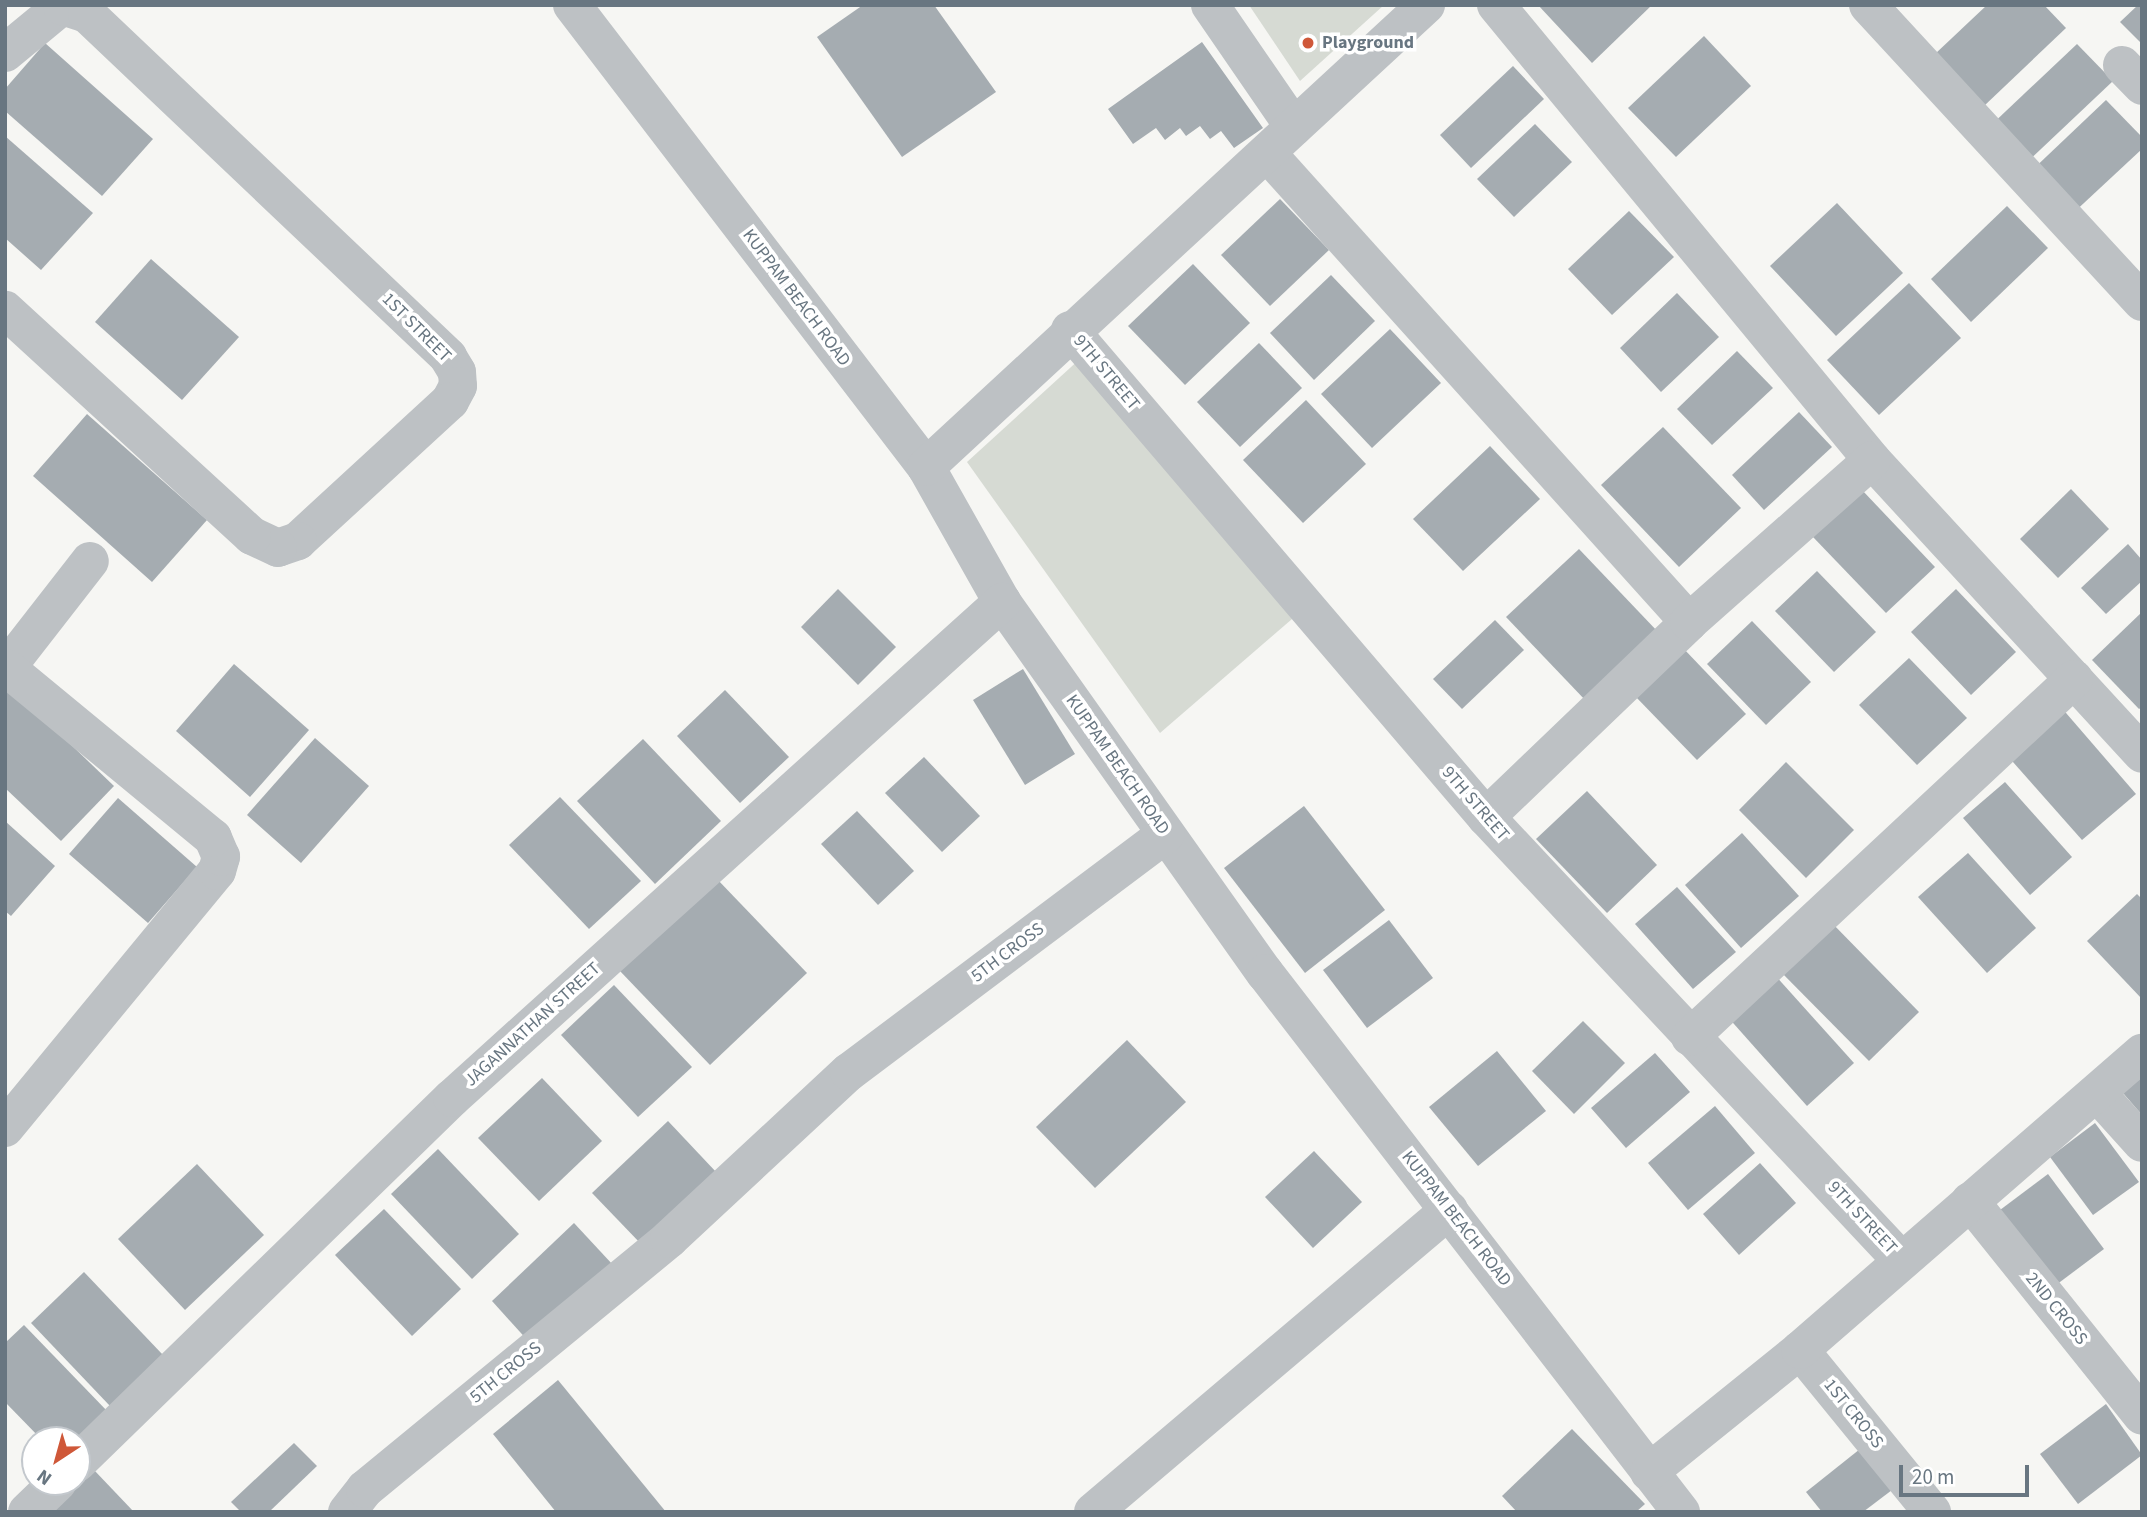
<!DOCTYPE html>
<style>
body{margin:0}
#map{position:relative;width:2147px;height:1517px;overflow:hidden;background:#f6f6f3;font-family:"Source Sans 3",sans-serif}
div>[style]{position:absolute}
.green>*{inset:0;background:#d6dad3}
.building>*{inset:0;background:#a5acb1}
.minor>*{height:38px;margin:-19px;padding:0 19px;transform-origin:19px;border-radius:19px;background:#bdc1c4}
.dots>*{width:19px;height:19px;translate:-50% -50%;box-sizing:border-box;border:4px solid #fff;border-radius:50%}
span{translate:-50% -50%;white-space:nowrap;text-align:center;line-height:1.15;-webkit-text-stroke:7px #fff;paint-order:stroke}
.poi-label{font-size:18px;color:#687681;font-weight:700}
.left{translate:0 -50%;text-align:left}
.street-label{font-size:18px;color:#687681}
.frame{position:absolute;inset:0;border:7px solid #687681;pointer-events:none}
.north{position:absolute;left:21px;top:1426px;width:70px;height:70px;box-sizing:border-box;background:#fff;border:2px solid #c3c8cd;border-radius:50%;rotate:216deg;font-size:19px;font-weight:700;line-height:28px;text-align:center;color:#687681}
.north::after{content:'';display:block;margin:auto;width:24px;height:32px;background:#cf5839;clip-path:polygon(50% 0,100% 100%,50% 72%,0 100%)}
.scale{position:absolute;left:1899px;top:1465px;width:130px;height:32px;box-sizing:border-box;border:4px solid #687681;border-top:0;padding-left:9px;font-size:21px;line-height:24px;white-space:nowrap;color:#687681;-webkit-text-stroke:5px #fff;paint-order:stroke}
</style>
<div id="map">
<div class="green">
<i style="clip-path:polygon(1249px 5px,1384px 5px,1300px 81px)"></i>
<i style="clip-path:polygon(1082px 357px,1299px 613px,1160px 733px,967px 462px)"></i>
</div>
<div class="building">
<i style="clip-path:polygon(863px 5px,934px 5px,996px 92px,902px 157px,817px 37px)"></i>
<i style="clip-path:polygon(1538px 5px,1652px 5px,1592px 63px)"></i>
<i style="clip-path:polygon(1987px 5px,2044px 5px,2066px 28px,1984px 106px,1935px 54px)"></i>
<i style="clip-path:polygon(2138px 5px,2142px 5px,2142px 44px,2120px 22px)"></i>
<i style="clip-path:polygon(1704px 36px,1751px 86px,1676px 157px,1628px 108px)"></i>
<i style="clip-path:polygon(1202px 42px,1263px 128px,1234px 148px,1221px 131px,1210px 139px,1200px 126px,1186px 136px,1180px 128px,1165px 140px,1156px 128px,1133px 144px,1108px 109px)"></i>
<i style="clip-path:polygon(45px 43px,153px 139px,102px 196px,5px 111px,5px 89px)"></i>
<i style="clip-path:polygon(2077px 44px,2113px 81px,2023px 166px,1987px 129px)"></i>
<i style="clip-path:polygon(1513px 66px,1544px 99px,1471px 168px,1440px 135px)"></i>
<i style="clip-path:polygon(2106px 100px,2142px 137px,2142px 149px,2070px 216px,2029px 173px)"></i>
<i style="clip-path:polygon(1535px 124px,1572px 162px,1514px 217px,1477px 179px)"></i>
<i style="clip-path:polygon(5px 136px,93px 213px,41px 270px,5px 238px)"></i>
<i style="clip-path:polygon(1280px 199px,1329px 250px,1270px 306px,1221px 255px)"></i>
<i style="clip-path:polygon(1837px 203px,1903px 273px,1836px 336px,1770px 266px)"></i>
<i style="clip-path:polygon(2007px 206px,2048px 248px,1971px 322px,1931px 279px)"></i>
<i style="clip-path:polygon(1629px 211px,1674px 257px,1612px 315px,1568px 269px)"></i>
<i style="clip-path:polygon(151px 259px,239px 337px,182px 400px,95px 322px)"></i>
<i style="clip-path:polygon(1193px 264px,1250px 323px,1185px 385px,1128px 326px)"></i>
<i style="clip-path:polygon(1331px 275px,1375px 321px,1314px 380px,1270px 333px)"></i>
<i style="clip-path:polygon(1909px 283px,1961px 338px,1879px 415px,1827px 360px)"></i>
<i style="clip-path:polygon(1677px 293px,1719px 337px,1661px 392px,1620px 348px)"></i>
<i style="clip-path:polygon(1390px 329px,1441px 383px,1372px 448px,1321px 394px)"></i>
<i style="clip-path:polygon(1259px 343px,1302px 388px,1240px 447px,1197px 402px)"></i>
<i style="clip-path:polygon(1737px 351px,1773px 388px,1712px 445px,1677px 409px)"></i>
<i style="clip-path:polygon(1306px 400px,1366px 464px,1303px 523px,1243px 460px)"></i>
<i style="clip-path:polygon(1799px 412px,1832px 447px,1764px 510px,1732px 475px)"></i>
<i style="clip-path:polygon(87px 414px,207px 520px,152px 582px,33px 476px)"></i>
<i style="clip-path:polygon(1663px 427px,1741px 508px,1679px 567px,1601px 485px)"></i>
<i style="clip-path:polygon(1490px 446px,1540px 499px,1463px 571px,1413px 519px)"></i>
<i style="clip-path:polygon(2071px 489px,2109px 529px,2058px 578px,2020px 539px)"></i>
<i style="clip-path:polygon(1862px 490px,1935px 567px,1886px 613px,1813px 537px)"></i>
<i style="clip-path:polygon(2128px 544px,2142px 560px,2142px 581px,2106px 614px,2081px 588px)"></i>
<i style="clip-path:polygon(1579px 549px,1659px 633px,1587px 702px,1506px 617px)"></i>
<i style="clip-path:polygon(1817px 571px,1876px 632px,1834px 672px,1775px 611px)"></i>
<i style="clip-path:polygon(838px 589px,896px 647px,858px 685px,801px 627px)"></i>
<i style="clip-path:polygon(1956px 589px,2016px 652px,1971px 695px,1911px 632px)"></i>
<i style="clip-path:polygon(2142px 612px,2142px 707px,2139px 709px,2092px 660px)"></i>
<i style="clip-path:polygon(1495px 620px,1524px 650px,1462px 709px,1433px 679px)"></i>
<i style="clip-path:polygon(1752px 621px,1811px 682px,1766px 725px,1707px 664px)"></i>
<i style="clip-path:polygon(1683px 648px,1746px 714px,1697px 760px,1634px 695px)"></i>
<i style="clip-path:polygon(1909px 658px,1967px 718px,1917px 765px,1859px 705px)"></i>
<i style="clip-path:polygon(234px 664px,309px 730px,250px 797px,176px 731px)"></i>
<i style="clip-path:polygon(1023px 669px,1075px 754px,1025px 785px,973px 700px)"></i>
<i style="clip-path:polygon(11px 687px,114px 786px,61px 841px,5px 788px,5px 693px)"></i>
<i style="clip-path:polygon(725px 690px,789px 757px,740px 803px,677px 736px)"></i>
<i style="clip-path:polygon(2060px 706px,2136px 794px,2082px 840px,2005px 753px)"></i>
<i style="clip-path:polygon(315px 738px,369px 786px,301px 863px,247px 815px)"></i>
<i style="clip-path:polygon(643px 739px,721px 821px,655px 884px,577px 801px)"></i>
<i style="clip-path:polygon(924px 757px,980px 816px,942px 852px,885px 793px)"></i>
<i style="clip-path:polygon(1786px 762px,1854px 830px,1806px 878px,1739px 810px)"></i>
<i style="clip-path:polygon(2005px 782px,2072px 857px,2030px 895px,1963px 818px)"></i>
<i style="clip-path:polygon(1587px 791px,1657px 865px,1607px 913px,1536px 839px)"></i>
<i style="clip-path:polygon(560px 797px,641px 881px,589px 929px,509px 845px)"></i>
<i style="clip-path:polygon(118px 798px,197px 867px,148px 923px,69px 854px)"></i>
<i style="clip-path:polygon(1304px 806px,1385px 910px,1305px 973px,1224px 868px)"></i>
<i style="clip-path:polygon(857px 811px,914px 871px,878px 905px,821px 844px)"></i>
<i style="clip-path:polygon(5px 821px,55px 866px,11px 916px,5px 911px)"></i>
<i style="clip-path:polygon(1742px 833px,1799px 896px,1741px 948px,1685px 885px)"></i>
<i style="clip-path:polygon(1968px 853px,2036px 928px,1987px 973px,1918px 897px)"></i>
<i style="clip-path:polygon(716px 878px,807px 973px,710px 1065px,619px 970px)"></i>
<i style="clip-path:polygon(1677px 887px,1736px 952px,1693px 989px,1635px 924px)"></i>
<i style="clip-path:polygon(2137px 894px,2142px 899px,2142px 999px,2087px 941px)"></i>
<i style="clip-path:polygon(1389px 920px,1433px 978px,1367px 1028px,1323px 970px)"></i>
<i style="clip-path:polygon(1829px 920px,1919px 1012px,1869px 1061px,1778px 969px)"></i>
<i style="clip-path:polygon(1773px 973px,1854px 1063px,1807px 1106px,1726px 1015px)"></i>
<i style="clip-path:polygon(614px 985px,692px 1067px,638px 1117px,561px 1035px)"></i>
<i style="clip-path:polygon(1583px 1021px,1625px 1063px,1574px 1114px,1532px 1071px)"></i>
<i style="clip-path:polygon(1127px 1040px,1186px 1102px,1095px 1188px,1036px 1127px)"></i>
<i style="clip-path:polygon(1497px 1051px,1546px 1111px,1478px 1166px,1429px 1107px)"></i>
<i style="clip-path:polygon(1655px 1053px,1690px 1092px,1626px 1148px,1591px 1108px)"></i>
<i style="clip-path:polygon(2142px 1077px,2142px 1115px,2123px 1093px)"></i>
<i style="clip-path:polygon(542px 1078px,602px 1141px,539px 1201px,478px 1138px)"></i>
<i style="clip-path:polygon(1715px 1106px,1755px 1153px,1688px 1210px,1648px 1163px)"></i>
<i style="clip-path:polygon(668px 1121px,717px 1173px,642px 1245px,592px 1193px)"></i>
<i style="clip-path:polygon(2095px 1123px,2139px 1182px,2093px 1215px,2050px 1157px)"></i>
<i style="clip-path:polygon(438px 1149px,519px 1234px,472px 1279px,391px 1194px)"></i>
<i style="clip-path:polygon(1314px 1151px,1362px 1202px,1313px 1248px,1265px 1197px)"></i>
<i style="clip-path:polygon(1760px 1163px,1796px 1203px,1739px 1255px,1703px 1214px)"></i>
<i style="clip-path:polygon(197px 1164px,264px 1235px,185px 1310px,118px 1239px)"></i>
<i style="clip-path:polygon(2048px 1174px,2104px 1249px,2056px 1285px,2000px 1210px)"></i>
<i style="clip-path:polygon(384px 1209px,461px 1289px,412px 1336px,335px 1255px)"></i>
<i style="clip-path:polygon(574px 1223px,613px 1265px,530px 1343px,492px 1301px)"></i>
<i style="clip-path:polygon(84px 1272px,163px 1355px,110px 1406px,31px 1323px)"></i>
<i style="clip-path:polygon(24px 1325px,109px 1413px,77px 1440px,42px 1440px,5px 1402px,5px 1343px)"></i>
<i style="clip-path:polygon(558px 1380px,666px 1512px,556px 1512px,493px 1434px)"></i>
<i style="clip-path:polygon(2106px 1404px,2142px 1455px,2078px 1504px,2040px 1454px)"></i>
<i style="clip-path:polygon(1572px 1429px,1645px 1504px,1636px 1512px,1517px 1512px,1502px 1496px)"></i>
<i style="clip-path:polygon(294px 1443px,317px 1466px,269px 1512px,241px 1512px,231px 1502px)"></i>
<i style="clip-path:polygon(1860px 1449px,1892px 1490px,1863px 1512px,1822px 1512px,1806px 1492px)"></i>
<i style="clip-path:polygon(94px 1470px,134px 1512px,49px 1512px)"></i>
</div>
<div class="minor">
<i style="left:572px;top:5px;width:582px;rotate:52.54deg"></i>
<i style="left:926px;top:467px;width:155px;rotate:60.6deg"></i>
<i style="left:1002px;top:602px;width:455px;rotate:54.7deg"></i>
<i style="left:1265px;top:973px;width:681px;rotate:52.34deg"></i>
<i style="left:1210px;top:5px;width:148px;rotate:55.5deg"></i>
<i style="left:1496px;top:5px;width:590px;rotate:50.43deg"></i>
<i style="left:1872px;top:460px;width:399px;rotate:47.4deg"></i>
<i style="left:1868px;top:5px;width:404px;rotate:47.3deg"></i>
<i style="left:5px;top:53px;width:74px;rotate:-39.5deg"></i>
<i style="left:62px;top:6px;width:26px;rotate:18deg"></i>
<i style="left:87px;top:14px;width:498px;rotate:43.5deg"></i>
<i style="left:448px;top:357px;width:17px;rotate:59deg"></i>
<i style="left:457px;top:372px;width:14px;rotate:86deg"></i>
<i style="left:458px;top:386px;width:17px;rotate:118deg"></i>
<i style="left:450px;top:401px;width:207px;rotate:137.4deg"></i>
<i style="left:298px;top:541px;width:21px;rotate:161deg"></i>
<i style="left:278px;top:548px;width:29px;rotate:-155deg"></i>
<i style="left:252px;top:536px;width:335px;rotate:-137.5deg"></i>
<i style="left:2122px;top:65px;width:29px;rotate:46deg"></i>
<i style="left:1267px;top:153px;width:631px;rotate:48.02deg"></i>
<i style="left:1070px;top:330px;width:640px;rotate:49.5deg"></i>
<i style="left:1486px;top:817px;width:606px;rotate:46.87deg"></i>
<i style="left:926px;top:467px;width:681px;rotate:-42.74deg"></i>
<i style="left:5px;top:670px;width:138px;rotate:-52.1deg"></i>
<i style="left:1486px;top:817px;width:281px;rotate:-43.8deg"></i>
<i style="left:1689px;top:622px;width:244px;rotate:-41.5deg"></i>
<i style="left:1690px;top:1037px;width:525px;rotate:-42.99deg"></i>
<i style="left:2097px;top:1093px;width:67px;rotate:48deg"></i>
<i style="left:5px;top:1128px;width:333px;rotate:-50.5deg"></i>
<i style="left:217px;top:871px;width:15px;rotate:-74deg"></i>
<i style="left:221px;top:857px;width:21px;rotate:-113deg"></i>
<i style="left:213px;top:838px;width:267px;rotate:-140.5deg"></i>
<i style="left:1970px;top:1201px;width:275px;rotate:51.3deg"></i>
<i style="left:1800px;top:1350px;width:209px;rotate:50.8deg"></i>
<i style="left:77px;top:1463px;width:523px;rotate:-44.23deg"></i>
<i style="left:452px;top:1098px;width:741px;rotate:-42.04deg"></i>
<i style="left:1649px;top:1472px;width:194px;rotate:-38.9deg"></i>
<i style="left:1800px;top:1350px;width:453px;rotate:-41deg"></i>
<i style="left:27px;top:1512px;width:43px;rotate:-44.1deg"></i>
<i style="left:347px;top:1512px;width:29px;rotate:-52deg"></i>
<i style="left:365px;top:1489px;width:394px;rotate:-39.4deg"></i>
<i style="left:669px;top:1239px;width:246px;rotate:-42.9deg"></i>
<i style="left:849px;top:1072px;width:396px;rotate:-36.9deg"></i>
<i style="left:1093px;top:1512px;width:467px;rotate:-40.3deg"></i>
</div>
<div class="dots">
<i style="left:1308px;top:43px;background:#cf5839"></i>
</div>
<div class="poi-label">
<span class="left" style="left:1322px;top:43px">Playground</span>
</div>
<div class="street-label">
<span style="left:796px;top:298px;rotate:53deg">KUPPAM BEACH ROAD</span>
<span style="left:416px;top:328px;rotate:45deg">1ST STREET</span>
<span style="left:1106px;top:373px;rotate:50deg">9TH STREET</span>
<span style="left:1117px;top:765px;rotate:55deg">KUPPAM BEACH ROAD</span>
<span style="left:1475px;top:804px;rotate:49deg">9TH STREET</span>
<span style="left:1008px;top:953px;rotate:-37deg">5TH CROSS</span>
<span style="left:533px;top:1025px;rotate:-42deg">JAGANNATHAN STREET</span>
<span style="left:1862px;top:1218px;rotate:47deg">9TH STREET</span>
<span style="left:1456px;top:1219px;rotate:52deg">KUPPAM BEACH ROAD</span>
<span style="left:2056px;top:1309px;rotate:51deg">2ND CROSS</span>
<span style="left:506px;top:1373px;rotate:-39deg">5TH CROSS</span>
<span style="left:1853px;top:1414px;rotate:51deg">1ST CROSS</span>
</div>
<div class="frame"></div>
<div class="north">N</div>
<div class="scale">20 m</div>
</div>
